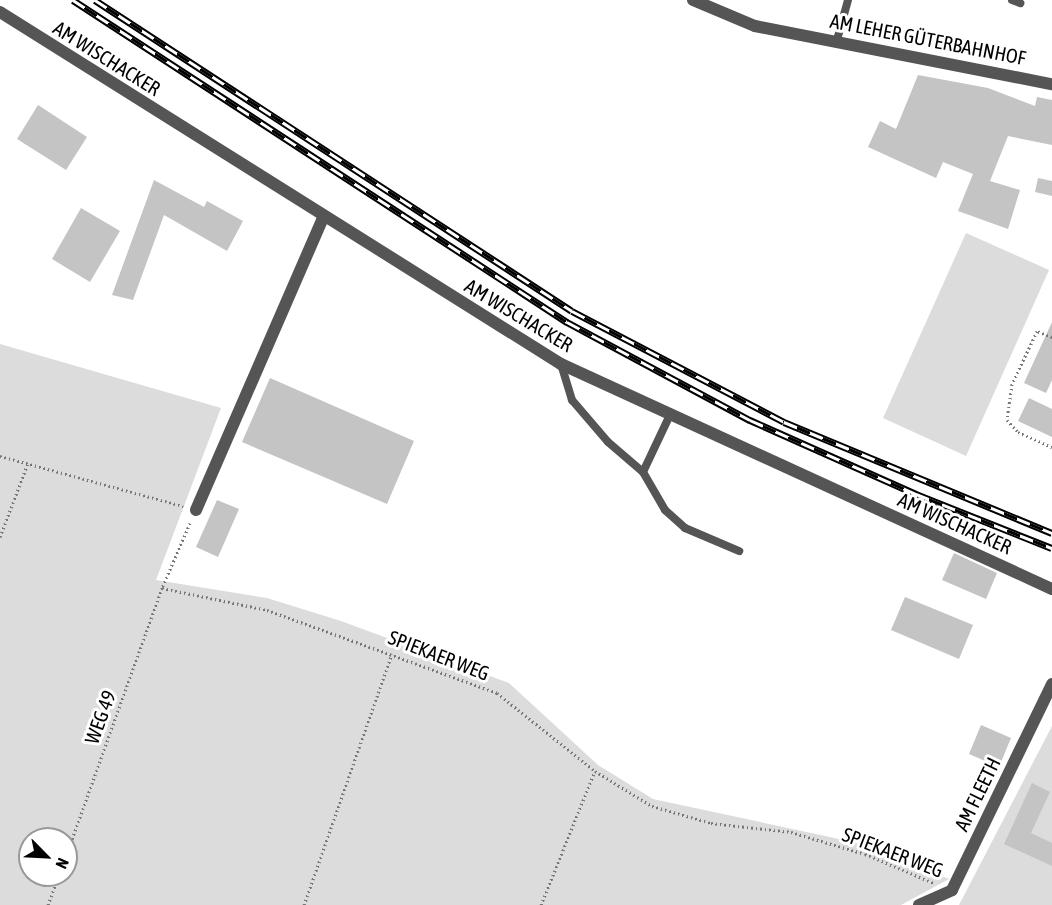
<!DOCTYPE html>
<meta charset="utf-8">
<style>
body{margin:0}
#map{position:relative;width:1052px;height:905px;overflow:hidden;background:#fff;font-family:"Asap Condensed",sans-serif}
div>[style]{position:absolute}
.green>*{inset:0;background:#dcdcdc}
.building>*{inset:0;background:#c4c4c4}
.path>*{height:3px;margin-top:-1.5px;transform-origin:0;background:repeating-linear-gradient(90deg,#777 0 1.5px,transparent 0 4.5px)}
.lane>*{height:8px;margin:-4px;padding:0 4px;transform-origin:4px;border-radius:4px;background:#555}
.street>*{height:12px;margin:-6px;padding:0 6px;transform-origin:6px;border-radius:6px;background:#555}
.rail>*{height:7px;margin-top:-3.5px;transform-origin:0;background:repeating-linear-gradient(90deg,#fff 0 14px,#000 0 28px);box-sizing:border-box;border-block:2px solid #000}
span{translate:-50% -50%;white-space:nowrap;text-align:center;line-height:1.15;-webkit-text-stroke:6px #fff;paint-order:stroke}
.street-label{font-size:20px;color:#000}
.north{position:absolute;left:18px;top:827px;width:60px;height:60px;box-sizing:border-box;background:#fff;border:2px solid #999;border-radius:50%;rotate:114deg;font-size:16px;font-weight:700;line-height:24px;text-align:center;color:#000}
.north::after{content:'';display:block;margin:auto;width:21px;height:27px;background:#000;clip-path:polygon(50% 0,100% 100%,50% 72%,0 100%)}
</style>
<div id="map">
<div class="green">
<i style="clip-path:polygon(966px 233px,1049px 270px,966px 456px,883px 418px)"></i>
<i style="clip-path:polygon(evenodd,0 344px,221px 408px,156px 580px,267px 598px,341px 621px,509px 683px,598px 765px,653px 799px,867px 845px,949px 879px,901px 905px,0 905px,0 344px,30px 839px,66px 839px,66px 875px,30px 875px,30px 839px)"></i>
<i style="clip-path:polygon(1052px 726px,1052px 905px,959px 905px)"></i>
</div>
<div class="building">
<i style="clip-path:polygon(918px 75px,988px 88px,1035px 106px,1037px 97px,1052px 100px,1052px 145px,1008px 136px,990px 181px,1020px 190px,1008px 229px,958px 211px,973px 174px,943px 162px,936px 178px,868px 147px,880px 121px,896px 129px)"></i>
<i style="clip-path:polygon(38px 105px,87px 137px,66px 170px,17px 139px)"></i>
<i style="clip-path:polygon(1038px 178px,1052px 181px,1052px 196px,1035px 192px)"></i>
<i style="clip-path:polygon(154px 180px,204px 207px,207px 201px,243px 221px,227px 251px,164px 215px,133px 300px,112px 295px)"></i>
<i style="clip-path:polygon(81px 208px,120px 231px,90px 282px,52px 259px)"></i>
<i style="clip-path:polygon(1052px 322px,1052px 380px,1046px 393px,1024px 383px)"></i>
<i style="clip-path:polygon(270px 378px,414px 441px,387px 504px,242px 442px)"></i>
<i style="clip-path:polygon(1029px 398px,1052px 409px,1052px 437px,1018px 421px)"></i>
<i style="clip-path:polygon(217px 500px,239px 509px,218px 557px,196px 547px)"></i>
<i style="clip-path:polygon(954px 553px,997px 573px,986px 599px,942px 580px)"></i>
<i style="clip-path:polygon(905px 597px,973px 625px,959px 659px,891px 630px)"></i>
<i style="clip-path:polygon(981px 725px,1011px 738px,999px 767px,969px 754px)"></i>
<i style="clip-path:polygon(1032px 783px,1050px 792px,1031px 833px,1052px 843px,1052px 866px,1004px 844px)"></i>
</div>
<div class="path">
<i style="left:1052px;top:337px;width:16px;rotate:-158deg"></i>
<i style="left:1037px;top:331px;width:59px;rotate:115.3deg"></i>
<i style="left:1012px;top:384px;width:36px;rotate:98deg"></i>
<i style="left:1007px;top:420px;width:16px;rotate:47deg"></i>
<i style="left:1018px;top:432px;width:37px;rotate:24deg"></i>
<i style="left:0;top:456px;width:190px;rotate:15.3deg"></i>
<i style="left:190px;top:523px;width:71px;rotate:113.3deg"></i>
<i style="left:162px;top:588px;width:107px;rotate:11.8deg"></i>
<i style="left:267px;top:610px;width:245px;rotate:19.8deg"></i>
<i style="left:497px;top:693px;width:125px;rotate:38.5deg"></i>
<i style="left:595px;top:771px;width:67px;rotate:31.6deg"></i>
<i style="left:652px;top:806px;width:61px;rotate:16.1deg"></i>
<i style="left:711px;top:823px;width:81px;rotate:6.4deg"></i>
<i style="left:791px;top:832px;width:77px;rotate:16.6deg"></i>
<i style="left:865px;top:854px;width:75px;rotate:22.8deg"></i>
<i style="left:0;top:537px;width:79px;rotate:-69.3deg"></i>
<i style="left:66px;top:856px;width:285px;rotate:-70.3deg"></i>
<i style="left:48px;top:905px;width:32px;rotate:-70deg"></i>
<i style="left:304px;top:905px;width:266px;rotate:-70.7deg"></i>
<i style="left:541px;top:905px;width:144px;rotate:-68.1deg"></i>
</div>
<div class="lane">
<i style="left:1012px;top:0;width:9px;rotate:21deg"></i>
<i style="left:837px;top:40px;width:41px;rotate:-74.6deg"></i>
<i style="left:561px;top:364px;width:38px;rotate:73deg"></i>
<i style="left:572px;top:400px;width:55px;rotate:49.4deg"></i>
<i style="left:608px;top:442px;width:46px;rotate:40.6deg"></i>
<i style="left:643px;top:472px;width:44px;rotate:59.9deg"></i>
<i style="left:665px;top:510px;width:27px;rotate:42deg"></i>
<i style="left:685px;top:528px;width:59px;rotate:23.1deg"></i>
<i style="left:643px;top:472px;width:63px;rotate:-64.7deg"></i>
</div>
<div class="street">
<i style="left:693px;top:0;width:67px;rotate:22.8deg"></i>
<i style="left:755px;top:26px;width:303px;rotate:11.1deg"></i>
<i style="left:0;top:12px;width:662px;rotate:32.11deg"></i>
<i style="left:561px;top:364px;width:540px;rotate:24.62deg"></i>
<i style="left:196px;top:510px;width:318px;rotate:-66.5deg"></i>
<i style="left:919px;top:905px;width:36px;rotate:-24deg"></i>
<i style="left:952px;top:890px;width:229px;rotate:-64.1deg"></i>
</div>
<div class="rail">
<i style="left:73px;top:0;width:590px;rotate:33.1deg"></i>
<i style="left:567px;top:322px;width:208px;rotate:28.2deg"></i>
<i style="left:750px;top:420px;width:182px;rotate:24deg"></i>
<i style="left:916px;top:494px;width:146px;rotate:21.7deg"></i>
<i style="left:95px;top:0;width:569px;rotate:33.1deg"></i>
<i style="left:572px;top:311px;width:239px;rotate:27.6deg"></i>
<i style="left:784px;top:422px;width:290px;rotate:22.5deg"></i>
</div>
<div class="street-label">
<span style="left:928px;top:39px;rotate:11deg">AM LEHER GÜTERBAHNHOF</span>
<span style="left:107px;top:58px;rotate:32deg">AM WISCHACKER</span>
<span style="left:519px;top:315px;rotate:31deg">AM WISCHACKER</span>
<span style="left:955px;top:523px;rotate:24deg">AM WISCHACKER</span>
<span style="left:439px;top:655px;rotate:21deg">SPIEKAER WEG</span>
<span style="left:100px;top:717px;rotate:-70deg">WEG 49</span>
<span style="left:977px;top:794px;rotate:-64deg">AM FLEETH</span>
<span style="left:893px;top:852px;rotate:21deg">SPIEKAER WEG</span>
</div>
<div class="north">N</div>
</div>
